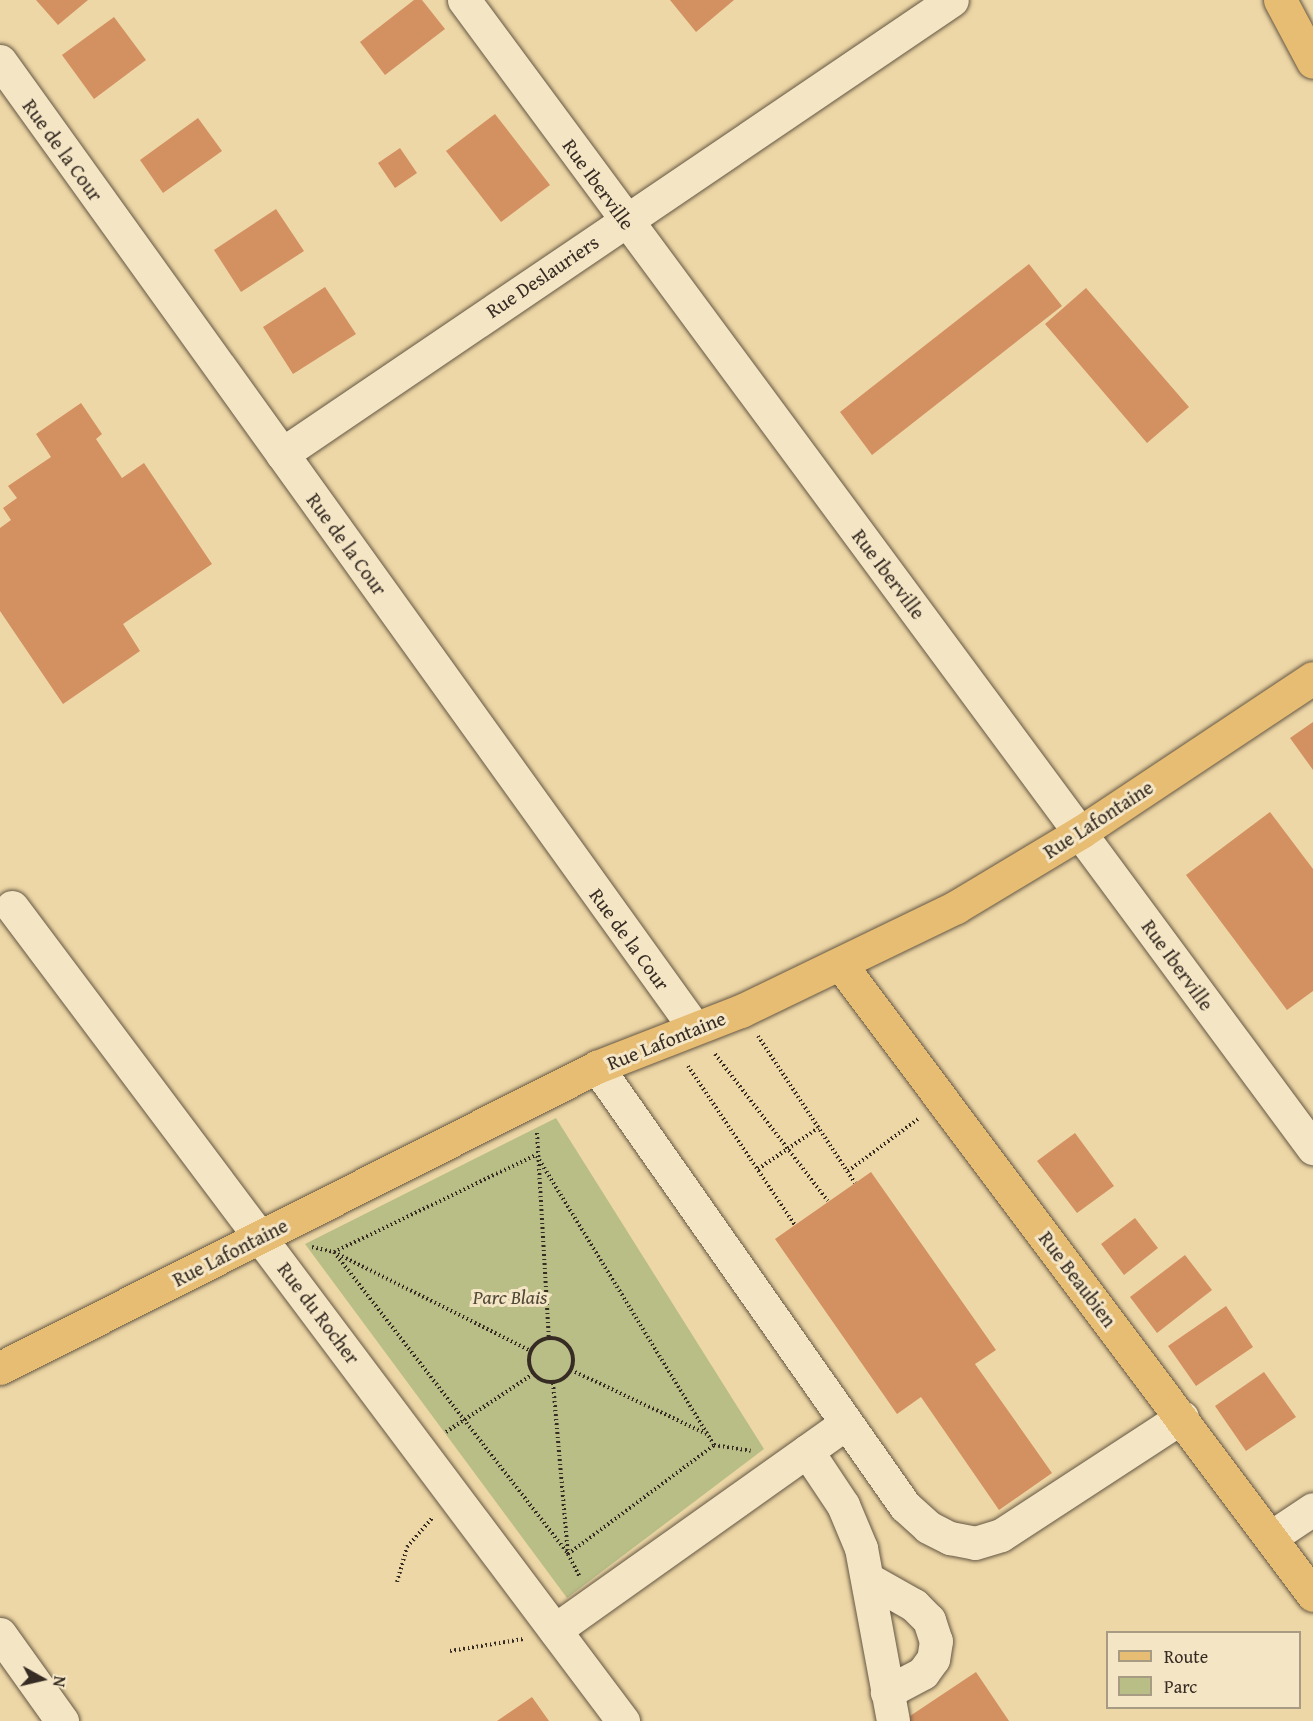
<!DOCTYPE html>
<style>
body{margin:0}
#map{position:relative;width:1313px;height:1721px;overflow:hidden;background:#eed7a6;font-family:"Gentium Book Plus",serif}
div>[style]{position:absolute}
.green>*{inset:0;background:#b9be87}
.building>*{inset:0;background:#d39061}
.path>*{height:4px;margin-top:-2px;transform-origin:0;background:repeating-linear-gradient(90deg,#362c23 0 1.5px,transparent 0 4.5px)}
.path>.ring{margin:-2px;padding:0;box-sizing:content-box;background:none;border:4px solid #362c23;border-radius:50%}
.roads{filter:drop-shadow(0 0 2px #645744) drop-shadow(0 0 2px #645744)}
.minor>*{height:33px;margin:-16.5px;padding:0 16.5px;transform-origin:16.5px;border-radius:16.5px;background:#f4e5c5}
.major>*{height:33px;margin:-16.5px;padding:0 16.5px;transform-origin:16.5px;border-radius:16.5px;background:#e7bc73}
span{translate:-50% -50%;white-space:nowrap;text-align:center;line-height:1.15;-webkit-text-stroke:6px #f4e5c5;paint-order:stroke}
.street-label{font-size:20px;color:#362c23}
.park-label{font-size:20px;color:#504937;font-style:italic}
.legend{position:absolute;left:1106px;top:1631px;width:195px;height:78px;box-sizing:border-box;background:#f4e5c5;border:2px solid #a89b84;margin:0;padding:8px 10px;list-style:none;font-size:18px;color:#362c23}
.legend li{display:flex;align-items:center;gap:12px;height:30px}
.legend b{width:30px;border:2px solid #a89b84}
.north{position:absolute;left:12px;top:1649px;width:60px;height:60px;-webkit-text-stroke:4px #f4e5c5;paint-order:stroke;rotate:98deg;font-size:16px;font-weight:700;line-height:24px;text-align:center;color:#362c23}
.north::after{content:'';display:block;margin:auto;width:21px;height:27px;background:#362c23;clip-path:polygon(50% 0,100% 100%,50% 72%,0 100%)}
</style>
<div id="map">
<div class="green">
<i style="clip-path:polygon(556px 1118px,764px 1449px,567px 1598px,305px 1244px)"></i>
</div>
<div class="building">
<i style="clip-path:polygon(36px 0,88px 0,58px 25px)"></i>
<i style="clip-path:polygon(414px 0,422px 0,445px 29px,385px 75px,360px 42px)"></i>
<i style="clip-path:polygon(670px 0,734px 0,696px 32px)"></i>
<i style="clip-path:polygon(114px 17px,146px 60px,94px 99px,62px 55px)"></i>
<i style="clip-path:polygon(495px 114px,550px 185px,501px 222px,446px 151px)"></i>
<i style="clip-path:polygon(198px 118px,222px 151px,163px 193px,140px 160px)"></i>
<i style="clip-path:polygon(400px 148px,417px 173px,395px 188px,378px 163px)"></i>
<i style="clip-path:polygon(276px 209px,304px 251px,241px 292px,214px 250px)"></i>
<i style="clip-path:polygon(1029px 264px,1062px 306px,872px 455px,840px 412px)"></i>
<i style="clip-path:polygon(325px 287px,356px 334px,293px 374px,263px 327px)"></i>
<i style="clip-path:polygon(1086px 288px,1189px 407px,1147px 443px,1045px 324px)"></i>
<i style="clip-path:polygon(81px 403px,102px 434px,96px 439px,122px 478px,144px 463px,212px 564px,123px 624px,140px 651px,63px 704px,0 611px,0 528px,11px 520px,3px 508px,17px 498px,8px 486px,51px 457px,36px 434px)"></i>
<i style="clip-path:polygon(1313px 722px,1313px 770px,1290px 738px)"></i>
<i style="clip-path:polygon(1270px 812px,1313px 869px,1313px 991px,1287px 1010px,1186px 875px)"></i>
<i style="clip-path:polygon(1075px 1133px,1114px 1186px,1077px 1213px,1037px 1161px)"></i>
<i style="clip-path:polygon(871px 1172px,996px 1350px,975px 1364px,1052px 1473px,999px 1510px,921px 1397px,897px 1414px,775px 1239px)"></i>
<i style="clip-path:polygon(1135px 1218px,1158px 1248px,1124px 1275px,1101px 1244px)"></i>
<i style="clip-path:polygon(1185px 1255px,1212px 1290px,1157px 1333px,1130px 1297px)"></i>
<i style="clip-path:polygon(1226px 1306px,1253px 1347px,1196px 1386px,1168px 1346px)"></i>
<i style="clip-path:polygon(1264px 1372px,1296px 1417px,1246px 1451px,1215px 1406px)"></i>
<i style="clip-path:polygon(976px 1672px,1009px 1721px,909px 1721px,907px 1718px)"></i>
<i style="clip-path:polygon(532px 1697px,549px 1721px,497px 1721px)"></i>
</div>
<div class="path">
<i style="left:758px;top:1036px;width:176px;rotate:56.6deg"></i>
<i style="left:715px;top:1054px;width:185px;rotate:52.5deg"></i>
<i style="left:688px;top:1066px;width:192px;rotate:56.1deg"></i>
<i style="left:537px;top:1133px;width:206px;rotate:86.7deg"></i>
<i style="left:758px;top:1169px;width:73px;rotate:-34.3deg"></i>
<i style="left:848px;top:1171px;width:87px;rotate:-36.6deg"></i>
<i style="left:312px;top:1247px;width:23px;rotate:13deg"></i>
<i style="left:334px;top:1252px;width:220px;rotate:26.7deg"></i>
<i style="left:334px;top:1252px;width:382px;rotate:52.2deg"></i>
<i style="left:568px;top:1554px;width:182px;rotate:-36.7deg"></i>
<i style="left:714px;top:1445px;width:340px;rotate:-121.5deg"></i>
<i style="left:334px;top:1252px;width:224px;rotate:-25.7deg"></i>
<i class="ring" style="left:529px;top:1338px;width:40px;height:40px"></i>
<i style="left:571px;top:1370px;width:150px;rotate:25.2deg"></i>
<i style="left:553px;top:1383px;width:172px;rotate:85deg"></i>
<i style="left:568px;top:1554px;width:25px;rotate:63deg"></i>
<i style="left:446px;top:1432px;width:105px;rotate:-33.7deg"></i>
<i style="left:714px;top:1445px;width:37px;rotate:9deg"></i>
<i style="left:397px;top:1582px;width:36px;rotate:-74deg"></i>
<i style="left:407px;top:1547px;width:40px;rotate:-49deg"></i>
<i style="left:450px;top:1651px;width:74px;rotate:-9.3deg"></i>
</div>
<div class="roads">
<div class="minor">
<i style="left:464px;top:0;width:1428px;rotate:53.52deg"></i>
<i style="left:0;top:61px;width:1189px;rotate:54.31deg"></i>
<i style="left:282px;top:454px;width:809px;rotate:-34.12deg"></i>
<i style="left:12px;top:907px;width:1018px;rotate:53.11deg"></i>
<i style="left:597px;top:1067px;width:536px;rotate:54.95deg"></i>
<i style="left:905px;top:1506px;width:31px;rotate:42deg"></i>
<i style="left:928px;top:1527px;width:25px;rotate:27deg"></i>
<i style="left:950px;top:1538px;width:25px;rotate:11deg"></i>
<i style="left:975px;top:1543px;width:27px;rotate:-17deg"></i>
<i style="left:1001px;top:1535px;width:216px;rotate:-33.1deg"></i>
<i style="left:807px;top:1451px;width:65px;rotate:56.3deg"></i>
<i style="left:843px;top:1505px;width:47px;rotate:67.3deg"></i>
<i style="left:861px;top:1548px;width:176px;rotate:79.5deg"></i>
<i style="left:1271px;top:1537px;width:50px;rotate:-33.7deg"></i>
<i style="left:868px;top:1579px;width:53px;rotate:29.5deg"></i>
<i style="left:914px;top:1605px;width:21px;rotate:45deg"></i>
<i style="left:929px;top:1620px;width:22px;rotate:72deg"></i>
<i style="left:936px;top:1641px;width:18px;rotate:99deg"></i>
<i style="left:933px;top:1659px;width:17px;rotate:126deg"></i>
<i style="left:923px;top:1673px;width:41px;rotate:152.2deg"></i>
<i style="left:555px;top:1630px;width:357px;rotate:-35.4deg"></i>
<i style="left:0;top:1634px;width:107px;rotate:54.5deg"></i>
</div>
<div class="major">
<i style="left:1280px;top:0;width:70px;rotate:62deg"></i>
<i style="left:841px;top:965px;width:787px;rotate:53.16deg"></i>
<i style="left:0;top:1368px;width:669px;rotate:-26.76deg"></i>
<i style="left:597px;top:1067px;width:155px;rotate:-21.3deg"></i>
<i style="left:741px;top:1011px;width:239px;rotate:-25.8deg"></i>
<i style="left:956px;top:907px;width:146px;rotate:-31deg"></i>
<i style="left:1081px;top:832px;width:278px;rotate:-33.6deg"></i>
</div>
</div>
<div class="street-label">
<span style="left:63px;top:150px;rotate:54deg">Rue de la Cour</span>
<span style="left:599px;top:184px;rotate:54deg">Rue Iberville</span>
<span style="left:542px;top:276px;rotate:-34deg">Rue Deslauriers</span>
<span style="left:347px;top:544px;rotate:54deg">Rue de la Cour</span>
<span style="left:889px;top:574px;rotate:53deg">Rue Iberville</span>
<span style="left:1098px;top:819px;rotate:-33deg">Rue Lafontaine</span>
<span style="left:630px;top:939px;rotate:54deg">Rue de la Cour</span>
<span style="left:1178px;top:965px;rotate:54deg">Rue Iberville</span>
<span style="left:666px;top:1040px;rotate:-22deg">Rue Lafontaine</span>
<span style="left:230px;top:1252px;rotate:-27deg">Rue Lafontaine</span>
<span style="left:1078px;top:1279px;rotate:53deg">Rue Beaubien</span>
<span style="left:319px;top:1313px;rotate:53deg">Rue du Rocher</span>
</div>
<div class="park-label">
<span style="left:510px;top:1296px">Parc Blais</span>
</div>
<ul class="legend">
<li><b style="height:8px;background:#e7bc73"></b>Route</li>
<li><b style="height:16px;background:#b9be87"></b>Parc</li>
</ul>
<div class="north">N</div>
</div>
